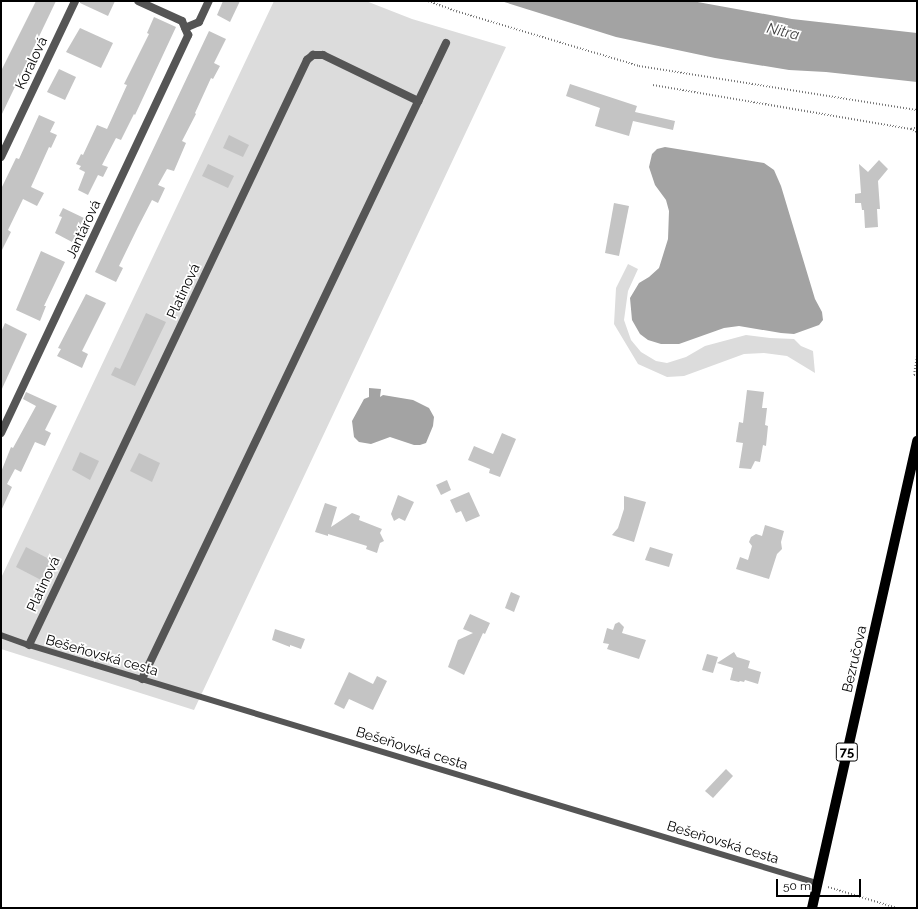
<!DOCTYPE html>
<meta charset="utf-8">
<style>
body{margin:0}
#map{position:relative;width:918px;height:909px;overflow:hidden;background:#fff;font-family:Raleway,sans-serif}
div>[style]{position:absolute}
.green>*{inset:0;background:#dcdcdc}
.water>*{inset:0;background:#a3a3a3}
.building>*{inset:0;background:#c4c4c4}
.path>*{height:2px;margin-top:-1px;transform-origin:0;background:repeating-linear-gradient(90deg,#777 0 1px,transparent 0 3px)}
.service>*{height:5.5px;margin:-2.75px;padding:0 2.75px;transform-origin:2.75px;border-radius:2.75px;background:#555}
.minor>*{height:8px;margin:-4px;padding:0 4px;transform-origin:4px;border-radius:4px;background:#555}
.primary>*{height:10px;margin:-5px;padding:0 5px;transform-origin:5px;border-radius:5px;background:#000}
span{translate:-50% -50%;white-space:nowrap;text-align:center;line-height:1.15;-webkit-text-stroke:3.5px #fff;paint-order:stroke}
.shield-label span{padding:1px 3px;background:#fff;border:1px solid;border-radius:3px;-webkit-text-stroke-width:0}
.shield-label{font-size:13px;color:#000;font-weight:700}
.street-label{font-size:14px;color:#000}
.water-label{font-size:15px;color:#444;font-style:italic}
.frame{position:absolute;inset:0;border:2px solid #000;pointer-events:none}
.scale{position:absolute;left:776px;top:879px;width:85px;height:18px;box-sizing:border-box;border:2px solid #000;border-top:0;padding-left:5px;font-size:12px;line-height:14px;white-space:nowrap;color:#000;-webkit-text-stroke:3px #fff;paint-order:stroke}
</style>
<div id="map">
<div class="green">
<i style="clip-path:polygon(274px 1px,366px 1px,412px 19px,506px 47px,194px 710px,1px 649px,1px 578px)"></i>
<i style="clip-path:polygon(628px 264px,638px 269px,628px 291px,624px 320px,631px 340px,641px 352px,656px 361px,667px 363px,686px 357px,705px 346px,746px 335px,770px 338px,794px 339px,801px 346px,813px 351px,815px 373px,787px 356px,764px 353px,744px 354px,684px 376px,667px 377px,638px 364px,614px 324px,616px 288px)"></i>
</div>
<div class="water">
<i style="clip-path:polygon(501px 1px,692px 1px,792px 19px,917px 33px,917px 82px,826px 72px,789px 70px,715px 58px,616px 37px)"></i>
<i style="clip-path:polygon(665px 147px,764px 163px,774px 170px,781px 186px,815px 299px,822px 312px,823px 320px,819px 325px,794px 334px,781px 333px,739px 326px,724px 328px,679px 344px,661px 344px,648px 340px,640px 334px,632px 320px,630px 298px,639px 283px,649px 277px,659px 268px,668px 239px,669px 211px,666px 200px,655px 185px,649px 167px,652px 154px,657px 149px)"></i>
<i style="clip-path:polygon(369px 388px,381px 389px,380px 397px,383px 395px,413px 400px,429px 408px,434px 417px,433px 426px,426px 443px,420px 445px,414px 445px,390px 437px,371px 444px,359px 442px,354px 437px,352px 421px,364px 399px,369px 397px)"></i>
</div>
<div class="building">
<i style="clip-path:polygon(36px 1px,56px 1px,1px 116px,1px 71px)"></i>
<i style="clip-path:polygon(80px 1px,115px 1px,108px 16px,80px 3px)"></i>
<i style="clip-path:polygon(223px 1px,240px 1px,230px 22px,217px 15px)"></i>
<i style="clip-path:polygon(154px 17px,176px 27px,135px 115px,134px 114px,121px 140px,116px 138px,102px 165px,108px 167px,103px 177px,98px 175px,88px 195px,78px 190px,85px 172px,79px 169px,81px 166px,76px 164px,81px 154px,83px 155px,97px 125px,107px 129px,127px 85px,124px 84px,149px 34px,147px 33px)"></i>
<i style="clip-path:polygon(80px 28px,113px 43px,101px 68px,66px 52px)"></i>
<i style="clip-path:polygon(209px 31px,226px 39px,214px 63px,220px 66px,213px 79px,211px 78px,195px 113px,196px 114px,182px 141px,186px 143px,174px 171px,167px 169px,158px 185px,165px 188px,158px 203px,152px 200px,138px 227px,119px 266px,123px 268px,116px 282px,95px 272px)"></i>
<i style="clip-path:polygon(59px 69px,76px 77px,65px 100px,47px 92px)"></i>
<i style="clip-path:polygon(570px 84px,637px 106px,635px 112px,675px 121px,673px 130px,633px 121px,629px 136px,595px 126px,600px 108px,566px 96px)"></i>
<i style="clip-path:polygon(39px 115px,55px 122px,50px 132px,57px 135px,51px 148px,49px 147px,31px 187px,44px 193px,37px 206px,23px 199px,8px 230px,11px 232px,1px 252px,1px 189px,16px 158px,19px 159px)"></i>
<i style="clip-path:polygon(229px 135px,249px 145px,243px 157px,223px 148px)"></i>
<i style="clip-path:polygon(879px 160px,888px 169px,878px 181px,880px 209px,877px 209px,878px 227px,865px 228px,864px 210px,862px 210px,861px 203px,855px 203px,855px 194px,861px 193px,859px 164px,868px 172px)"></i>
<i style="clip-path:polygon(208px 164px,234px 176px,228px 188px,202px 176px)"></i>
<i style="clip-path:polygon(614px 203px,629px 206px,619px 256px,605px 253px)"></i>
<i style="clip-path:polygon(63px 208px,84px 218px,72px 242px,55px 233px,62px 217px,59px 216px)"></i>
<i style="clip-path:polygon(41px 251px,65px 262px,44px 306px,46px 306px,40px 321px,16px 310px)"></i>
<i style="clip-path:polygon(86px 294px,106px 303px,82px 351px,88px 354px,82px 368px,57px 356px,61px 349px,58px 348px)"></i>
<i style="clip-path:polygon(146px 313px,166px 322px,135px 386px,111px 375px,115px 367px,120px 369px)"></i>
<i style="clip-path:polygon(5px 323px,27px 334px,1px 391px,1px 332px)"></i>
<i style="clip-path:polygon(747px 390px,764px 392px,762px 408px,767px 408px,765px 425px,768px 426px,766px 446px,763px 445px,760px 462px,755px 461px,751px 469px,739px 468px,743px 443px,736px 442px,739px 422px,743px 423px)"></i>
<i style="clip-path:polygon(26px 392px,57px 406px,45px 430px,51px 433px,45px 446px,35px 442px,21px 472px,15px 469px,7px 484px,12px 487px,1px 511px,1px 472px,11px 447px,13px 448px,36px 406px,23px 399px)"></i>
<i style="clip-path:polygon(502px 433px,516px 439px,500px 477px,489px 473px,490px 469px,468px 460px,474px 446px,493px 454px)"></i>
<i style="clip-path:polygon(80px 452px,99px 461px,90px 480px,72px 470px)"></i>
<i style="clip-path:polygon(139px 453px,160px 463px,152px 482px,130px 471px)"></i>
<i style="clip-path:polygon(447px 480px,451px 490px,441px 495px,436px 485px)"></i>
<i style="clip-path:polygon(469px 492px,480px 516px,466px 522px,461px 511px,456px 513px,450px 500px)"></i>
<i style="clip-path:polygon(398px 495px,414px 502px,405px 521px,399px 518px,394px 521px,391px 514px)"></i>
<i style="clip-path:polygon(624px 496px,646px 502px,634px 542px,612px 535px,618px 528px,624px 509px)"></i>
<i style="clip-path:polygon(325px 503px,337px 507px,331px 527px,352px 513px,360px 516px,359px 520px,382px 529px,380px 533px,384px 541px,380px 543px,377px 553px,366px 549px,367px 546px,328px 534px,328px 536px,315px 532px)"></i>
<i style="clip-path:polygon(765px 525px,784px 531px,781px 542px,782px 549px,777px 554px,769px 579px,736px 569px,740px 557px,748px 560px,752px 546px,749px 542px,751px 537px,756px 534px,762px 536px)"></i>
<i style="clip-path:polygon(26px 547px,51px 560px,41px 580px,16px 567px)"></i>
<i style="clip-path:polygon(650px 547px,673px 554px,669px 567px,645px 560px)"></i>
<i style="clip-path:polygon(511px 592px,520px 596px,514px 612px,505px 608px)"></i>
<i style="clip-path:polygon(470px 614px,490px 623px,485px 634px,483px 633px,464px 675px,448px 667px,458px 640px,473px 633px,463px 629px)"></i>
<i style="clip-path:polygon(619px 622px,624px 627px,622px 633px,646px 640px,639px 659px,607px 649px,609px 644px,603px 643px,607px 628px,613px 630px,615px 624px)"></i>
<i style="clip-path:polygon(275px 629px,305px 639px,301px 649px,290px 645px,290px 647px,272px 640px)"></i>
<i style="clip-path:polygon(734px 652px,737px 657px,750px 661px,748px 668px,761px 672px,758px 684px,745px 680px,744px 682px,740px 681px,739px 682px,730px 680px,733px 668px,717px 663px)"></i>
<i style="clip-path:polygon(707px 654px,718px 657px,713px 673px,702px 670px)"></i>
<i style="clip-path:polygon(349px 672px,373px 684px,377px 676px,387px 681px,373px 710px,349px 699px,344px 709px,334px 704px)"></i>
<i style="clip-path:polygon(726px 769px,733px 776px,713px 798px,705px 791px)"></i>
</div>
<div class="path">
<i style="left:428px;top:1px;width:33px;rotate:20deg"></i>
<i style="left:459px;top:12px;width:188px;rotate:16.7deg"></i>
<i style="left:639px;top:66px;width:281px;rotate:9deg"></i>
<i style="left:653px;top:85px;width:261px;rotate:9.7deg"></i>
<i style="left:910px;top:129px;width:8px;rotate:23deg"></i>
<i style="left:911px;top:129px;width:6px;rotate:-18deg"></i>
<i style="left:917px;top:356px;width:19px;rotate:99deg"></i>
<i style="left:914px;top:375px;width:3px"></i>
<i style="left:828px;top:887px;width:72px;rotate:16.9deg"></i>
</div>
<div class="service">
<i style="left:1px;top:635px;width:30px;rotate:20deg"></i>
<i style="left:29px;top:645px;width:823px;rotate:16.81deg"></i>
</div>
<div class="minor">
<i style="left:185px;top:28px;width:15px;rotate:-23deg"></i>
<i style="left:199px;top:22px;width:23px;rotate:-65deg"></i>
<i style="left:1px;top:157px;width:173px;rotate:-64.6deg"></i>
<i style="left:1px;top:433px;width:440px;rotate:-64.8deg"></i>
<i style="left:188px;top:35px;width:15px;rotate:-113deg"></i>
<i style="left:182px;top:21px;width:48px;rotate:-155.6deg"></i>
<i style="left:29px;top:645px;width:648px;rotate:-64.58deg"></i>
<i style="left:307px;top:60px;width:8px;rotate:-40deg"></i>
<i style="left:313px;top:55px;width:10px"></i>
<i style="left:323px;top:55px;width:106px;rotate:25.8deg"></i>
<i style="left:142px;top:679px;width:705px;rotate:-64.45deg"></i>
</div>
<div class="primary">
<i style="left:812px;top:908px;width:479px;rotate:-77.3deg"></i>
</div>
<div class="shield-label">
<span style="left:847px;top:752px">75</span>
</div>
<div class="street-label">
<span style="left:31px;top:63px;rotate:-65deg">Koralová</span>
<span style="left:83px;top:229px;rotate:-65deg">Jantárová</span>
<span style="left:183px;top:291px;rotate:-65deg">Platinová</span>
<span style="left:43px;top:584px;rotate:-65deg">Platinová</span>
<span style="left:102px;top:655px;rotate:16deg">Bešeňovská cesta</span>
<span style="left:854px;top:659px;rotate:-77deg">Bezručova</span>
<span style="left:412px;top:748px;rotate:17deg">Bešeňovská cesta</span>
<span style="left:723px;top:842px;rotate:17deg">Bešeňovská cesta</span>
</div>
<div class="water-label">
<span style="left:783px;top:32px;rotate:13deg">Nitra</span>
</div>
<div class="frame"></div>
<div class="scale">50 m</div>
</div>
